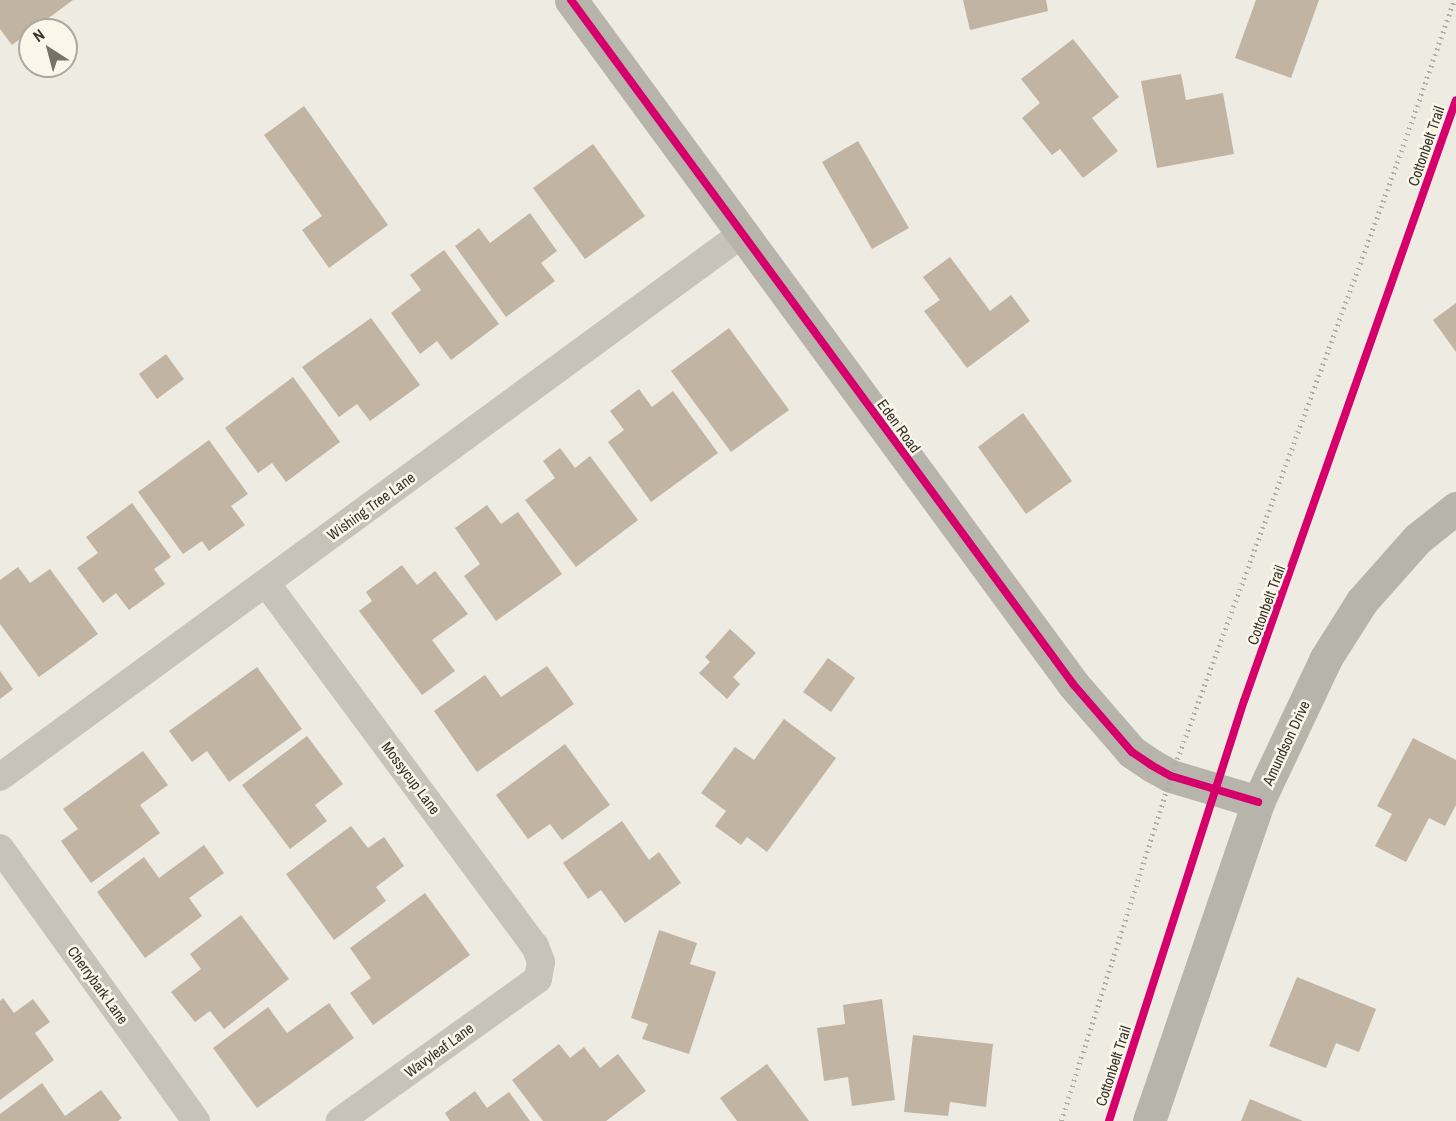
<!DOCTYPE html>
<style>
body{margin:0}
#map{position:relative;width:1456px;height:1121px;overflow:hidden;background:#edebe2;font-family:"Archivo Narrow",sans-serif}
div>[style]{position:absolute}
.building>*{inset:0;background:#c1b4a3}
.street>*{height:28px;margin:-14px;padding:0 14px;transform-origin:14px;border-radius:14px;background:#c7c3bb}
.secondary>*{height:33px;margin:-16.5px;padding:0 16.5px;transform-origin:16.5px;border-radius:16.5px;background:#b7b4ab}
.rail>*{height:4.5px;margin-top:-2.25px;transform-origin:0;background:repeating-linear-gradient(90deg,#afaca5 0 1.5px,transparent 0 6px)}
.cycleway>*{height:8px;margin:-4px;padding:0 4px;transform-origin:4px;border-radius:4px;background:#d6006c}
span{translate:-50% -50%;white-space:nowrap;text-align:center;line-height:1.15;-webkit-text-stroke:5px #faf7ea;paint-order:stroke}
.street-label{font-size:15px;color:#383229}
.north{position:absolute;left:18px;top:18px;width:60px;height:60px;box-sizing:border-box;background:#faf7ea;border:2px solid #aca89d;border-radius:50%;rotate:324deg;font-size:16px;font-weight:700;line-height:24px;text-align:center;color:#383229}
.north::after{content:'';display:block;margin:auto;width:21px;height:27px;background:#77736a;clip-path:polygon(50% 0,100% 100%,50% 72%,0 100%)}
</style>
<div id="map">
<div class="building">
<i style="clip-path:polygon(0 0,73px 0,12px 45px,0 29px)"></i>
<i style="clip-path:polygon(963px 0,1046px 0,1048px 11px,970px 30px)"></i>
<i style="clip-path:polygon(1256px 0,1319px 0,1291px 78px,1235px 58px)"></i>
<i style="clip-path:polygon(1073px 39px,1119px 97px,1092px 118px,1118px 151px,1083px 178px,1060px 149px,1052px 155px,1022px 118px,1040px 103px,1021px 79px)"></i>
<i style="clip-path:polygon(1181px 74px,1186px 100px,1223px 93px,1234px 154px,1157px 168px,1141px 81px)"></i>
<i style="clip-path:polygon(304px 106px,388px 225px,329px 268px,302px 230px,322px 216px,264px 135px)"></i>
<i style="clip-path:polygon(858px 141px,909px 228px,872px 249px,822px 162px)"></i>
<i style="clip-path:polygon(593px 144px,645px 216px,585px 259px,533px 188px)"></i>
<i style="clip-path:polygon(530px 213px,557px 251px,541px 263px,555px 281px,506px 317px,455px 246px,479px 228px,490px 243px)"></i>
<i style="clip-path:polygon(444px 250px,499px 324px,451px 360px,437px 341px,420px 354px,391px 313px,421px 290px,410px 275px)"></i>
<i style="clip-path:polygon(950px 257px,990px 311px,1011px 295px,1030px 321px,967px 368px,924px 311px,940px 300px,923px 277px)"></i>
<i style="clip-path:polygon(1456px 303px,1456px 352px,1433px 320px)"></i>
<i style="clip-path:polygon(371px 318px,420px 385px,370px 421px,357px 404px,339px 417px,302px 367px)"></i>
<i style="clip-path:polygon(729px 328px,789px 410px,731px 452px,671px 371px)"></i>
<i style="clip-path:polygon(166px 354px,184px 379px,157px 399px,139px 374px)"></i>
<i style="clip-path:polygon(293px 377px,340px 442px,286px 482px,272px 463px,258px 473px,225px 428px)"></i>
<i style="clip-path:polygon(639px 389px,652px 407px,673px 391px,718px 453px,651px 502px,608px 442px,624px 430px,610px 411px)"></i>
<i style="clip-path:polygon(1023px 413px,1072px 481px,1026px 514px,978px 447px)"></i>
<i style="clip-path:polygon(209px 440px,248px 494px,231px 506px,245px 525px,209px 551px,202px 541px,183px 554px,138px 492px)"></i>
<i style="clip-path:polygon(560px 448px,575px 468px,590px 456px,638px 520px,576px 567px,525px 500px,555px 478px,543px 461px)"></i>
<i style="clip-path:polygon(132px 503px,171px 557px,154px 569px,165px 584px,129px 610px,116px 593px,103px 603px,77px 568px,98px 553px,86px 537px)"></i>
<i style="clip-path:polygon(487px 505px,501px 524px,518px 512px,562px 574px,496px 621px,464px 576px,480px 564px,455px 528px)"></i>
<i style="clip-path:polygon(402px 565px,417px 585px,435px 571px,468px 614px,432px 640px,455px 671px,422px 695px,359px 611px,372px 601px,366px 592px)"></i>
<i style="clip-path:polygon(18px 567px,30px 583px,50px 569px,98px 634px,39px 677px,0 624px,0 580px)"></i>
<i style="clip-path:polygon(730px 629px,756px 653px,733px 677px,740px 684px,727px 699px,699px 673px,710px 662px,705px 657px)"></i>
<i style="clip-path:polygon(828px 658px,855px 678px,831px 712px,803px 692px)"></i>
<i style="clip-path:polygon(547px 666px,574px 704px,477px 772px,434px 711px,485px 675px,501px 697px)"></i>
<i style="clip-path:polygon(257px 667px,302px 729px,229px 782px,207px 751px,192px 762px,169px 731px)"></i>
<i style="clip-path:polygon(0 671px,13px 689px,0 699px)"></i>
<i style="clip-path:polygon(784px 719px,836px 758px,767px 852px,747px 837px,741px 845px,715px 826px,726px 811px,701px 793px,735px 747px,754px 760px)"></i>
<i style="clip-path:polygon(307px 736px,343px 784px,315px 805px,327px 821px,290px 849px,242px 785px)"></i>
<i style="clip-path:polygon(1413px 738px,1456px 760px,1456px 805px,1445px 826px,1429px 818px,1406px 862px,1375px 846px,1392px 814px,1377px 806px)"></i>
<i style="clip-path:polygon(565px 744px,610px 805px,562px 840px,550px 824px,528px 839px,496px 795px)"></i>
<i style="clip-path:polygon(143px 751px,168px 785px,140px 805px,160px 833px,91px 883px,61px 841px,78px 829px,63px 809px)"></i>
<i style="clip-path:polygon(622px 821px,649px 860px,659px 852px,681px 883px,625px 923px,601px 890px,588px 899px,563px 863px)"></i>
<i style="clip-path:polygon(351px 826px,368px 848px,384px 837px,404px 866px,376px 887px,386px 901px,334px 940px,286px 874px)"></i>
<i style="clip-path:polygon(204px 845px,224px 873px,189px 898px,202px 916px,145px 958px,97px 892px,144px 857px,159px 878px)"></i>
<i style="clip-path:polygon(425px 893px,470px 955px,373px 1025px,350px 993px,371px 978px,350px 948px)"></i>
<i style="clip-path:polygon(241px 915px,289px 979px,224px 1029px,210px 1011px,195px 1022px,171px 992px,201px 969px,190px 954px)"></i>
<i style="clip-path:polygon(659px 930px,697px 943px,690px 964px,716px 972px,689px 1054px,642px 1039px,648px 1024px,631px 1018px)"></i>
<i style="clip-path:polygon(1297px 977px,1376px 1009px,1359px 1052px,1336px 1043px,1326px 1068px,1269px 1046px)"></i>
<i style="clip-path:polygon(3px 998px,14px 1013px,33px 999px,50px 1022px,35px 1033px,54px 1060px,0 1100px,0 1001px)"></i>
<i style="clip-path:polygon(882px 999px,895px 1100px,852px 1106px,848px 1077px,824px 1081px,817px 1028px,845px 1024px,843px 1005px)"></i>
<i style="clip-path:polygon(329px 1003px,354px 1038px,257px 1108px,213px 1048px,268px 1007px,287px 1033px)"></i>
<i style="clip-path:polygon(913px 1035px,993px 1044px,986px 1107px,950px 1102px,948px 1116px,904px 1112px)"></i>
<i style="clip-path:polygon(559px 1044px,570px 1058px,584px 1047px,600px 1068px,618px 1054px,646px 1091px,606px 1121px,543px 1121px,512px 1080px)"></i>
<i style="clip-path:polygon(767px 1064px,809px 1121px,737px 1121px,720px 1098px)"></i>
<i style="clip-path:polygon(42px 1083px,65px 1116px,101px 1090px,122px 1118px,118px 1121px,0 1121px,0 1114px)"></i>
<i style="clip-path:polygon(475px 1091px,487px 1108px,509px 1092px,530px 1121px,450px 1121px,445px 1113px)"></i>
<i style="clip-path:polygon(1250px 1099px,1303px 1121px,1241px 1121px)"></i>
</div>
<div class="street">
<i style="left:266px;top:583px;width:452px;rotate:53.5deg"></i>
<i style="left:535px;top:946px;width:17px;rotate:69deg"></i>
<i style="left:541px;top:962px;width:17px;rotate:100deg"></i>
<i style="left:538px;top:979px;width:244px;rotate:144.4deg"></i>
<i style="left:0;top:777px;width:919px;rotate:-36.2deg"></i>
<i style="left:0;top:848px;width:336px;rotate:54.3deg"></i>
</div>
<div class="secondary">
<i style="left:571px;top:0;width:848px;rotate:53.72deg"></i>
<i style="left:1073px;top:684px;width:90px;rotate:49.1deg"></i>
<i style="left:1132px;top:752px;width:23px;rotate:34deg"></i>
<i style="left:1151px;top:765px;width:23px;rotate:29deg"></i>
<i style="left:1171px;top:776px;width:91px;rotate:16.6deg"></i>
<i style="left:1149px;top:1121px;width:337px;rotate:-71.1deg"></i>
<i style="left:1258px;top:802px;width:159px;rotate:-64.7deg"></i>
<i style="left:1326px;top:658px;width:67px;rotate:-57.7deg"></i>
<i style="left:1362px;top:601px;width:83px;rotate:-48.4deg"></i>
<i style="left:1417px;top:539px;width:50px;rotate:-38.5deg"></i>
</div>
<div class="rail">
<i style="left:1061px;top:1121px;width:362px;rotate:-72.3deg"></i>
<i style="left:1171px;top:776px;width:653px;rotate:-69.76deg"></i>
<i style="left:1397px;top:163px;width:173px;rotate:-70.7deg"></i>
</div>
<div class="cycleway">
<i style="left:571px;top:0;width:848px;rotate:53.72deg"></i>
<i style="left:1073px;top:684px;width:90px;rotate:49.1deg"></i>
<i style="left:1132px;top:752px;width:23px;rotate:34deg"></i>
<i style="left:1151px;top:765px;width:23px;rotate:29deg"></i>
<i style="left:1171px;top:776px;width:91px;rotate:16.6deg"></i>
<i style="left:1109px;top:1121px;width:441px;rotate:-72.2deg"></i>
<i style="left:1244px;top:701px;width:637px;rotate:-70.57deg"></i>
</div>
<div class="street-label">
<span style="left:1426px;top:146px;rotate:-71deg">Cottonbelt Trail</span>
<span style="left:899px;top:426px;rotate:54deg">Eden Road</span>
<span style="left:371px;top:506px;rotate:-36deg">Wishing Tree Lane</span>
<span style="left:1266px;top:605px;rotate:-70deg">Cottonbelt Trail</span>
<span style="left:1286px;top:743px;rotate:-65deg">Amundson Drive</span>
<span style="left:411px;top:778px;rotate:53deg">Mossycup Lane</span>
<span style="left:98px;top:985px;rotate:54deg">Cherrybark Lane</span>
<span style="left:439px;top:1050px;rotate:-36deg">Wavyleaf Lane</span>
<span style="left:1113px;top:1066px;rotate:-72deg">Cottonbelt Trail</span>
</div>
<div class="north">N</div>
</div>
